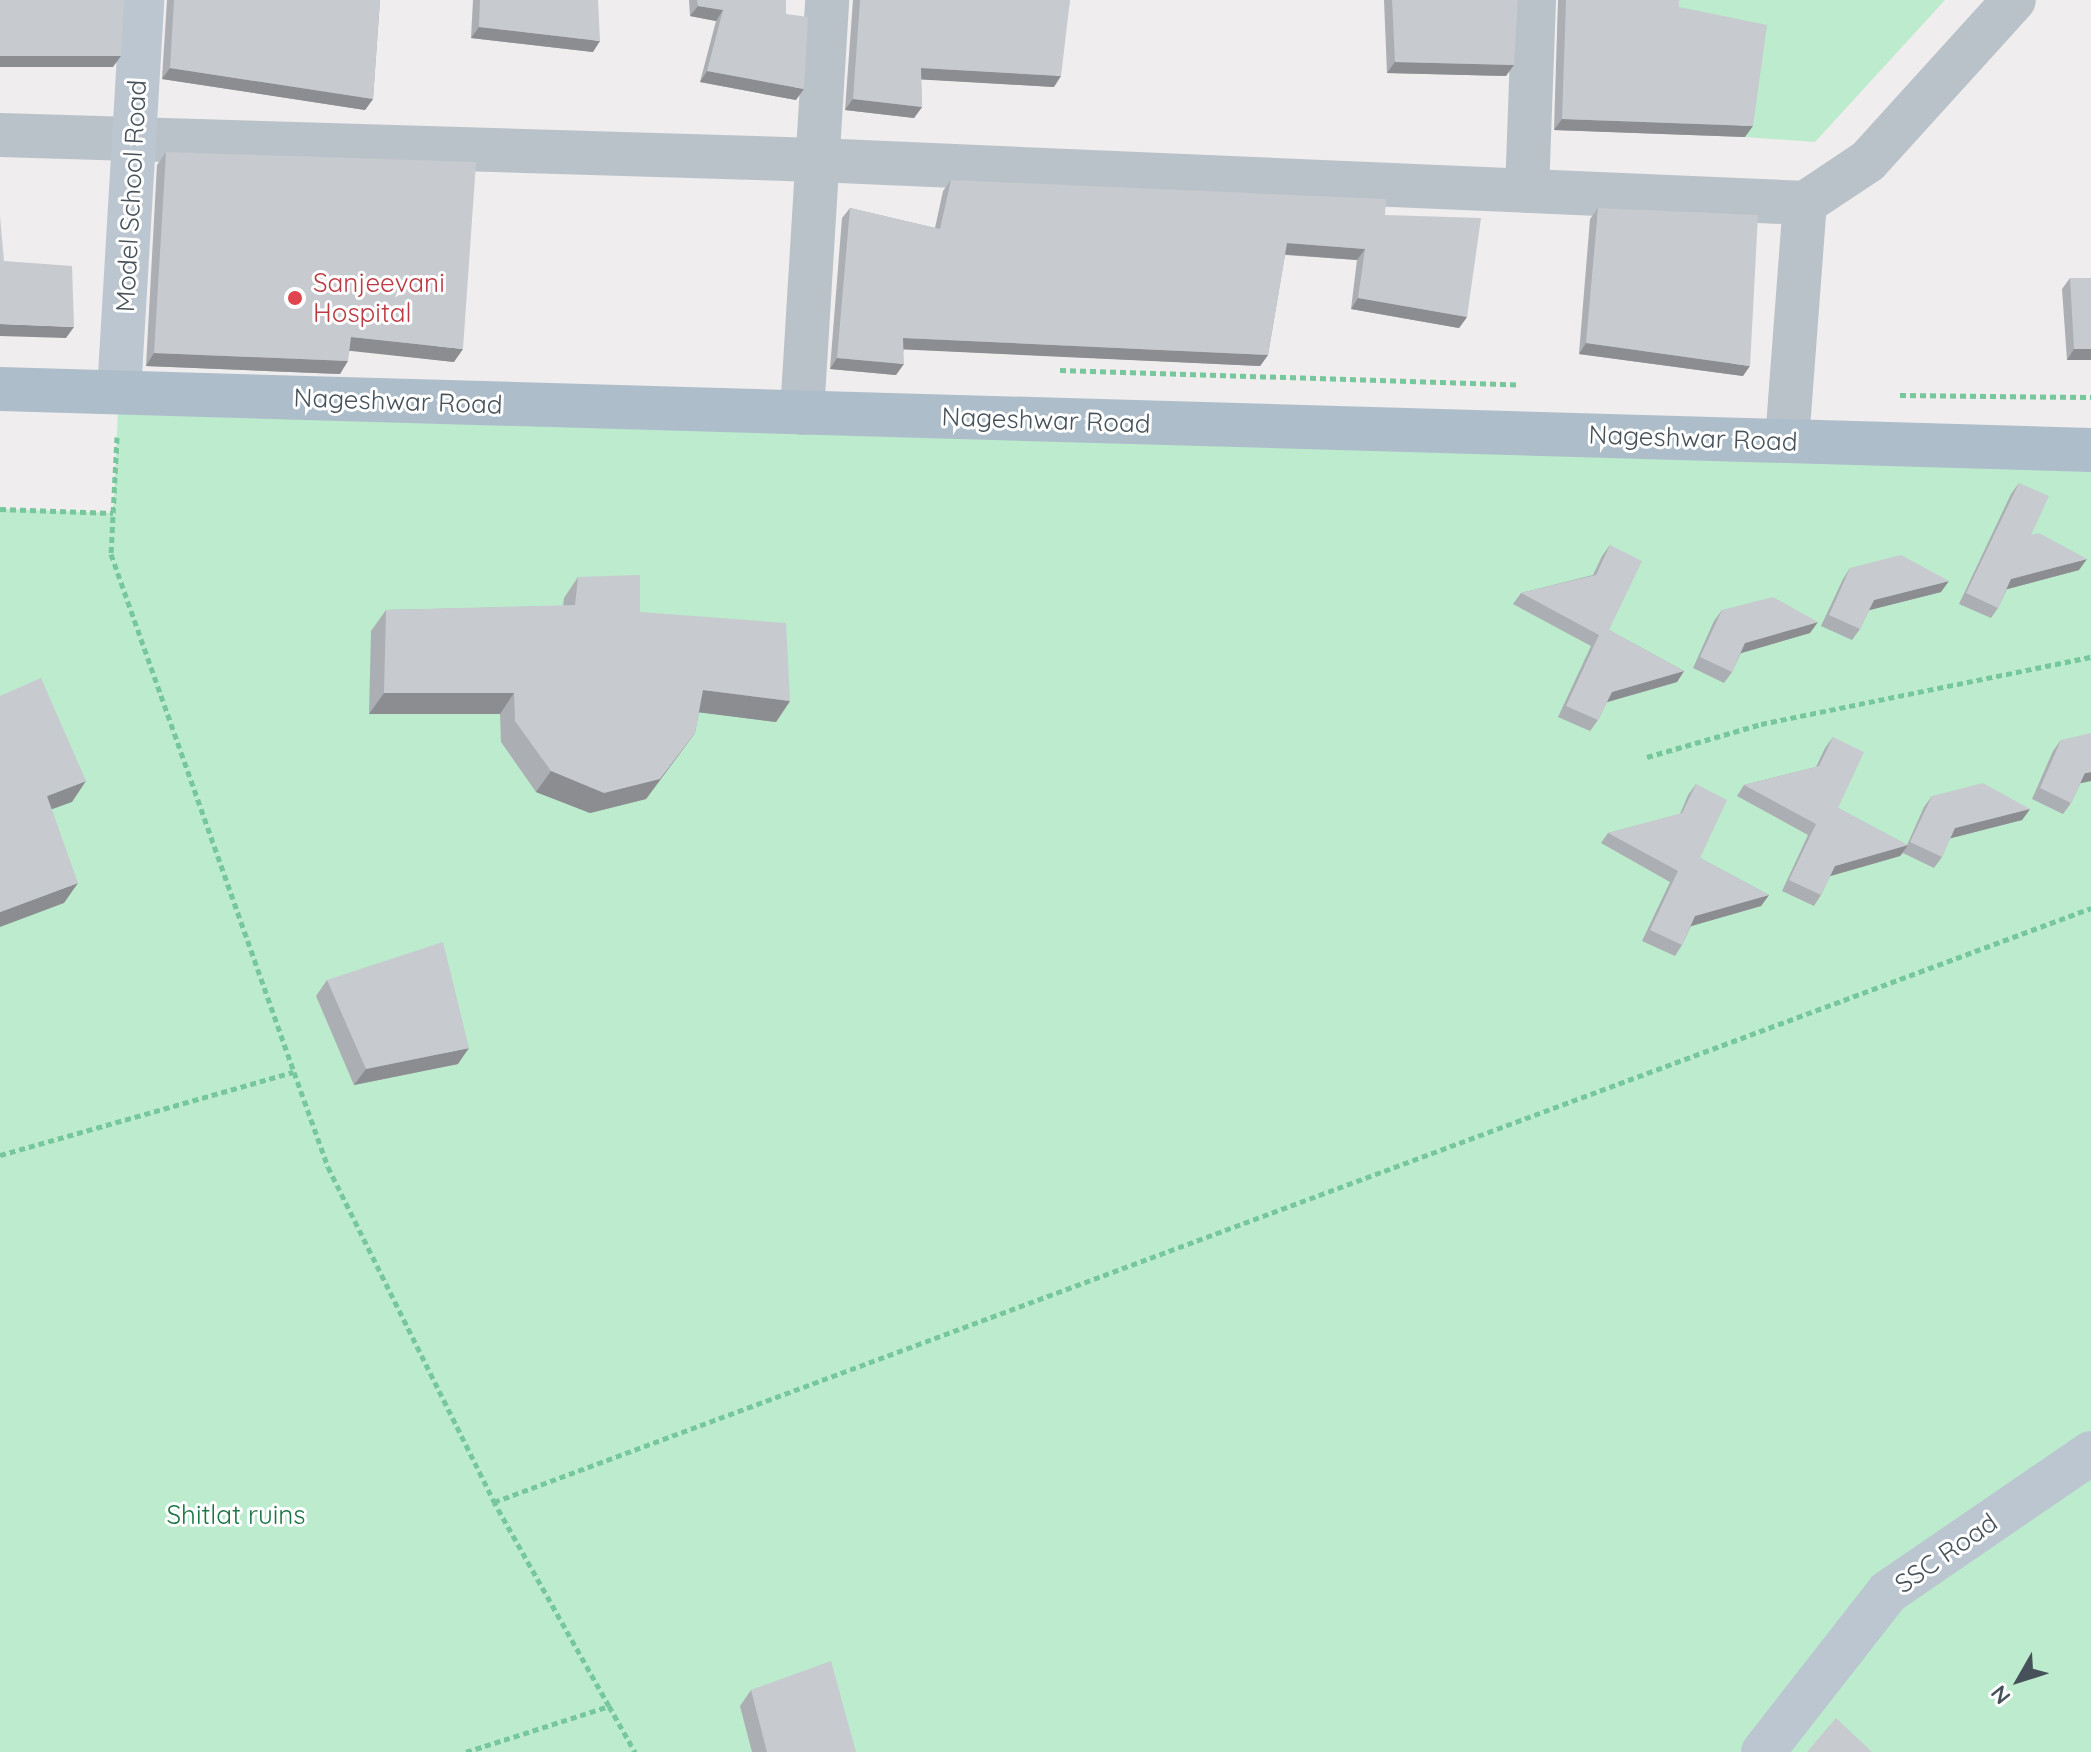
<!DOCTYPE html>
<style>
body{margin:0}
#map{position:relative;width:2091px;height:1752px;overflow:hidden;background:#efeded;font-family:Quicksand,sans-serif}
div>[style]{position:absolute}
.green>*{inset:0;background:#bcebcd}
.path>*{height:5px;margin-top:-2.5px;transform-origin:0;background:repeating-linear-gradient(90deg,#77c79c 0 6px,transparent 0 10px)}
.street>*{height:44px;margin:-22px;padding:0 22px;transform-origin:22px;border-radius:22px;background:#b9c2c9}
.secondary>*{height:44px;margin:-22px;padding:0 22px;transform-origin:22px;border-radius:22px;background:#bbc6d0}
.primary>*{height:44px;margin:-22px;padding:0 22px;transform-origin:22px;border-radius:22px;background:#adbdca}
.wall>*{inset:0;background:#abaeb2}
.shaded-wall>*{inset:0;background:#8b8d91}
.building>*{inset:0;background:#c7cacf}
.dots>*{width:22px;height:22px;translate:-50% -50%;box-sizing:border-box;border:4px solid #fff;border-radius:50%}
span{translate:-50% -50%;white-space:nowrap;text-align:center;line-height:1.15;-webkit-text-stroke:6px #fff;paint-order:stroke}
.street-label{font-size:26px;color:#465159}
.health-label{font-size:26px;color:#be3a42}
.left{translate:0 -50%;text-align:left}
.park-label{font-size:26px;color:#1c7544}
.north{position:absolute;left:1979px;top:1640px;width:80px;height:80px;-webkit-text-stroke:6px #fff;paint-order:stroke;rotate:231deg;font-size:22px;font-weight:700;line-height:32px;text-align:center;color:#465159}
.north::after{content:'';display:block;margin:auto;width:28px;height:36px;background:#465159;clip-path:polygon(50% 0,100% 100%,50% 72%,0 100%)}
</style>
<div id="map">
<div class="green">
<i style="clip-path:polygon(1671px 0,1945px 0,1815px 142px,1745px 137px,1671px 18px)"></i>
<i style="clip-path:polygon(119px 392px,2091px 450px,2091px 1752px,0 1752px,0 509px,113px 513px)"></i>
</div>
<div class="path">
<i style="left:1060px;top:370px;width:458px;rotate:1.8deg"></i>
<i style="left:1900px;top:395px;width:191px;rotate:0.6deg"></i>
<i style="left:117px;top:437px;width:117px;rotate:92.9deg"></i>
<i style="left:111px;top:554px;width:549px;rotate:70.54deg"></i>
<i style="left:294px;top:1072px;width:101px;rotate:70.3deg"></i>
<i style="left:328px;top:1167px;width:374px;rotate:63.6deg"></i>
<i style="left:494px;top:1502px;width:1704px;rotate:-20.4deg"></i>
<i style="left:0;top:509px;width:113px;rotate:2deg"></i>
<i style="left:1647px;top:757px;width:119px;rotate:-16.1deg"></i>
<i style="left:1761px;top:724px;width:337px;rotate:-11.5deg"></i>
<i style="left:0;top:1155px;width:305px;rotate:-15.8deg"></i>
<i style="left:609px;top:1706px;width:53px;rotate:60.5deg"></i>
<i style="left:466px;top:1752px;width:150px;rotate:-17.8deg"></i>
<i style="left:609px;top:1706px;width:234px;rotate:-119.4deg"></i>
</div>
<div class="street">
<i style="left:0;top:135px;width:817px;rotate:1.75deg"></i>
<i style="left:817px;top:160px;width:989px;rotate:2.49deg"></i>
<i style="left:1805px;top:203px;width:76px;rotate:-33.7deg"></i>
<i style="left:1868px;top:161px;width:217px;rotate:-47.8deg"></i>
<i style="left:1527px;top:191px;width:191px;rotate:-87.9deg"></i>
<i style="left:802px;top:413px;width:414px;rotate:-86.5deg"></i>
<i style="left:1787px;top:441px;width:239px;rotate:-85.7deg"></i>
</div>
<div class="secondary">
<i style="left:119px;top:392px;width:393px;rotate:-86.6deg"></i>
<i style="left:1763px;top:1752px;width:203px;rotate:-52deg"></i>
<i style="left:1888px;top:1592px;width:246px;rotate:-34.4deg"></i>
</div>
<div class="primary">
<i style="left:0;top:389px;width:2092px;rotate:1.67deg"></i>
</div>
<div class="wall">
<i style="clip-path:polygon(167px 0,380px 0,373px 99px,365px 110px,162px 79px)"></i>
<i style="clip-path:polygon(473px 0,598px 0,593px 52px,471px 38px)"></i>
<i style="clip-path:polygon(689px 0,786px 0,786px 14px,796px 100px,700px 82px,716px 21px,690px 16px)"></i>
<i style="clip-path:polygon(853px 0,1070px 0,1054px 87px,921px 79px,922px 107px,914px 118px,845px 110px)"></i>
<i style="clip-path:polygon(1384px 0,1518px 0,1506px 76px,1387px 73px)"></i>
<i style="clip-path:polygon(1558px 0,1679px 0,1679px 7px,1745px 137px,1554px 130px)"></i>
<i style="clip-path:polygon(166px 152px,454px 362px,350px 350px,340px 374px,146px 366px,157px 165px)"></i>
<i style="clip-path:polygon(951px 180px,1385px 215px,1467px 317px,1459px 328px,1351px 309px,1357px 260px,1285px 255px,1268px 355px,1260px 366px,904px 349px,896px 375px,830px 369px,842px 218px,850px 208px,935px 228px,943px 191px)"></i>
<i style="clip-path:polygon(1598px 208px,1743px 376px,1579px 354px,1590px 219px)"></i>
<i style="clip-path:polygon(2070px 278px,2091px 360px,2067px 360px,2062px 289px)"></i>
<i style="clip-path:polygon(2019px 483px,2031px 535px,2079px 570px,2007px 589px,1998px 608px,1991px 618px,1959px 604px,2011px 494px)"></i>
<i style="clip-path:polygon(1610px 545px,1609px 630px,1684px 671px,1677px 682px,1607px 702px,1598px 720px,1590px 731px,1558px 717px,1591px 646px,1513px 604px,1521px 593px,1593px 575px,1602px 556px)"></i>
<i style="clip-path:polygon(1850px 568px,1941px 592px,1869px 610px,1860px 629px,1852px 640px,1821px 626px,1843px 579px)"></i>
<i style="clip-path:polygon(578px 577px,790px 701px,776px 722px,699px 712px,695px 733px,646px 799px,590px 813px,536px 792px,501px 742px,500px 714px,369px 714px,371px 631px,386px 610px,563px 606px,564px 598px)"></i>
<i style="clip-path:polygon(1722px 610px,1810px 633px,1741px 653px,1732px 672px,1724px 683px,1693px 668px,1714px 621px)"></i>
<i style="clip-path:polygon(1833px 737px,1838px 808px,1907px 845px,1924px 807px,1932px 796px,2030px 809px,2022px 820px,1950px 838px,1942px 857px,1934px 868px,1903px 853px,1900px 856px,1830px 876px,1821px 895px,1814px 906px,1782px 891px,1808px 835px,1737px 796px,1744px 785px,1816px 767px,1825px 748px)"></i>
<i style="clip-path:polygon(2061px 740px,2080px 784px,2071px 803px,2063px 814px,2032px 799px,2053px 751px)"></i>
<i style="clip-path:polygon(1696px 784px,1700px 858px,1769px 895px,1761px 906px,1691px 926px,1682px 945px,1675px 956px,1642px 941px,1670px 882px,1601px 843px,1608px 833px,1680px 814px,1688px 795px)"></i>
<i style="clip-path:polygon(327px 980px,458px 1064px,354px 1085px,316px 996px)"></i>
<i style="clip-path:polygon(751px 1690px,856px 1752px,752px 1752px,740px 1706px)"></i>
</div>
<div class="shaded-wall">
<i style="clip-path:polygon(698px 6px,723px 10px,716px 21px,690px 16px)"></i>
<i style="clip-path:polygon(479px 27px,600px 41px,593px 52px,471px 38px)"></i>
<i style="clip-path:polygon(0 56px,121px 56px,113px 67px,0 67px)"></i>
<i style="clip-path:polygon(1395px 62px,1514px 65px,1506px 76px,1387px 73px)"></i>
<i style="clip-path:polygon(170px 68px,373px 99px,365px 110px,162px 79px)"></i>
<i style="clip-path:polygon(921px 68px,1061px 76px,1054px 87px,913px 79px)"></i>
<i style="clip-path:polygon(707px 71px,804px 89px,796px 100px,700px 82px)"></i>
<i style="clip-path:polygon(853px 99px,922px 107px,914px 118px,845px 110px)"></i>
<i style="clip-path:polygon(1562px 119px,1753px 126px,1745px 137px,1554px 130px)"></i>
<i style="clip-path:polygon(1287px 243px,1365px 249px,1357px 260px,1279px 254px)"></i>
<i style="clip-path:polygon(1358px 298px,1467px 317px,1459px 328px,1351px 309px)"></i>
<i style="clip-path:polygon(0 324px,74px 327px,66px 338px,0 336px)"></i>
<i style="clip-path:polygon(351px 337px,463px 349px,454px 362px,342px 350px)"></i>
<i style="clip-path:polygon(903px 338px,1268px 355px,1260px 366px,895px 349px)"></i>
<i style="clip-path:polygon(1586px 343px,1750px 366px,1743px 376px,1579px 354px)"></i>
<i style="clip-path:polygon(2074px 349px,2091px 349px,2091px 360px,2067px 360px)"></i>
<i style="clip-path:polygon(154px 353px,348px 361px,340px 374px,146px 366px)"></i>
<i style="clip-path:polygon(837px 358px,904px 364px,896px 375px,830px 369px)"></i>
<i style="clip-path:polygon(2087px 559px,2079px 570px,2004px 590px,2011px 579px)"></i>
<i style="clip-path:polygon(1949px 581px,1941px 592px,1866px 611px,1874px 600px)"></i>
<i style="clip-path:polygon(1818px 622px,1810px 633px,1738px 654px,1745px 643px)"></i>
<i style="clip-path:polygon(1684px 671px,1677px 682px,1604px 703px,1612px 692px)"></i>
<i style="clip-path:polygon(703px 690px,790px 701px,776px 722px,688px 711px)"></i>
<i style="clip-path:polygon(384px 693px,514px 693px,500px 714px,369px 714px)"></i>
<i style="clip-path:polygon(695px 733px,646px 799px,590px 813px,536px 792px,551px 771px)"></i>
<i style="clip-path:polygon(2091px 772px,2091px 781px,2077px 784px,2085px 773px)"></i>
<i style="clip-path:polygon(86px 781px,72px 802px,33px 816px,47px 796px)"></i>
<i style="clip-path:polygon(2030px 809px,2022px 820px,1948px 839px,1955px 828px)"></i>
<i style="clip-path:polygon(1908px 845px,1900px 856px,1827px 877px,1835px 866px)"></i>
<i style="clip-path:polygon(78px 883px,64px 903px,0 927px,0 912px)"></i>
<i style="clip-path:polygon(1769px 895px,1761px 906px,1688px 927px,1695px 916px)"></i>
<i style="clip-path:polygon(469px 1048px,458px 1064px,354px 1085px,366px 1069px)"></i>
</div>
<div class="building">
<i style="clip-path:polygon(0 0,124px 0,121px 56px,0 56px)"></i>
<i style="clip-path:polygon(174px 0,380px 0,373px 99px,170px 68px)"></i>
<i style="clip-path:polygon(480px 0,598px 0,600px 41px,479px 27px)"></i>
<i style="clip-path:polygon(697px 0,786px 0,786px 14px,808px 17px,804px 89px,707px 71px,723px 10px,698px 6px)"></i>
<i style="clip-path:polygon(860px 0,1070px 0,1061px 76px,921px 68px,922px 107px,853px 99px)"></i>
<i style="clip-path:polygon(1392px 0,1518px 0,1514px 65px,1395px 62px)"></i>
<i style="clip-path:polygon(1566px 0,1679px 0,1679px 7px,1767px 25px,1753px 126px,1562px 119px)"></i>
<i style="clip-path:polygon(166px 152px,476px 162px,463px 349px,351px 337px,348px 361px,154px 353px)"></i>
<i style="clip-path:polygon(951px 180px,1386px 199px,1385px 215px,1481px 218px,1467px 317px,1358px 298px,1365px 249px,1287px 243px,1268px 355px,903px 338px,904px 364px,837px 358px,850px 208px,940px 229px)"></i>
<i style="clip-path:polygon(1598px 208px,1758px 215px,1750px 366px,1586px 343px)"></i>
<i style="clip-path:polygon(0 216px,4px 261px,72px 266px,74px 327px,0 324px)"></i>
<i style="clip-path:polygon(2070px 278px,2091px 278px,2091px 349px,2074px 349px)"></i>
<i style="clip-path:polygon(2019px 483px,2049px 496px,2031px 535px,2039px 533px,2087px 559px,2011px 579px,1998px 608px,1966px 593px)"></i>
<i style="clip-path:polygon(1610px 545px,1642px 561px,1609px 630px,1684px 671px,1612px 692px,1598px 720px,1566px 706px,1599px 635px,1521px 593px,1596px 575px)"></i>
<i style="clip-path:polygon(1901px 555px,1949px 581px,1874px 600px,1860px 629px,1829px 615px,1850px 568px)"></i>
<i style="clip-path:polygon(640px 575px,640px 612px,786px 623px,790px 701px,703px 690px,695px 733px,660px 779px,604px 793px,551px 771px,515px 721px,514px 693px,384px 693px,386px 610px,575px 605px,578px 577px)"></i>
<i style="clip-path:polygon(1773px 597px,1818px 622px,1745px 643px,1732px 672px,1700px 657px,1722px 610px)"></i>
<i style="clip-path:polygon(41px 678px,86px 781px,47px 796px,78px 883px,0 912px,0 696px)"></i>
<i style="clip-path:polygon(2091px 733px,2091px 772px,2085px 773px,2071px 803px,2040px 788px,2061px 740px)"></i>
<i style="clip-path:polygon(1833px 737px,1864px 752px,1838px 808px,1908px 845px,1835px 866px,1821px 895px,1789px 880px,1816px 824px,1744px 785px,1819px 766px)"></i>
<i style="clip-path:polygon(1983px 783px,2030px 809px,1955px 828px,1942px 857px,1910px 842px,1932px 796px)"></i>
<i style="clip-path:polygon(1696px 784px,1727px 800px,1700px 858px,1769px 895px,1695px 916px,1682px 945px,1650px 930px,1678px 871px,1608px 833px,1682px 813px)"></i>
<i style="clip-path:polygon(443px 942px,469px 1048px,366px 1069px,327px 980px)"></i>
<i style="clip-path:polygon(831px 1661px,856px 1752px,767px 1752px,751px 1690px)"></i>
<i style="clip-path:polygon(1836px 1718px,1872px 1752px,1807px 1752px)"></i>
</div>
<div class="dots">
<i style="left:295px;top:298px;background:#e0444e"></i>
</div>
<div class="street-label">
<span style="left:131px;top:196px;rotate:-87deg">Model School Road</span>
<span style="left:398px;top:401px;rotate:2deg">Nageshwar Road</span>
<span style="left:1046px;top:420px;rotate:2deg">Nageshwar Road</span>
<span style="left:1693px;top:438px;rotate:2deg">Nageshwar Road</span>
<span style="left:1946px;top:1553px;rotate:-35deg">SSC Road</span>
</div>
<div class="health-label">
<span class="left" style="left:313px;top:298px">Sanjeevani<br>Hospital</span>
</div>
<div class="park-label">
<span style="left:236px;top:1515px">Shitlat ruins</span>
</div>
<div class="north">N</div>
</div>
